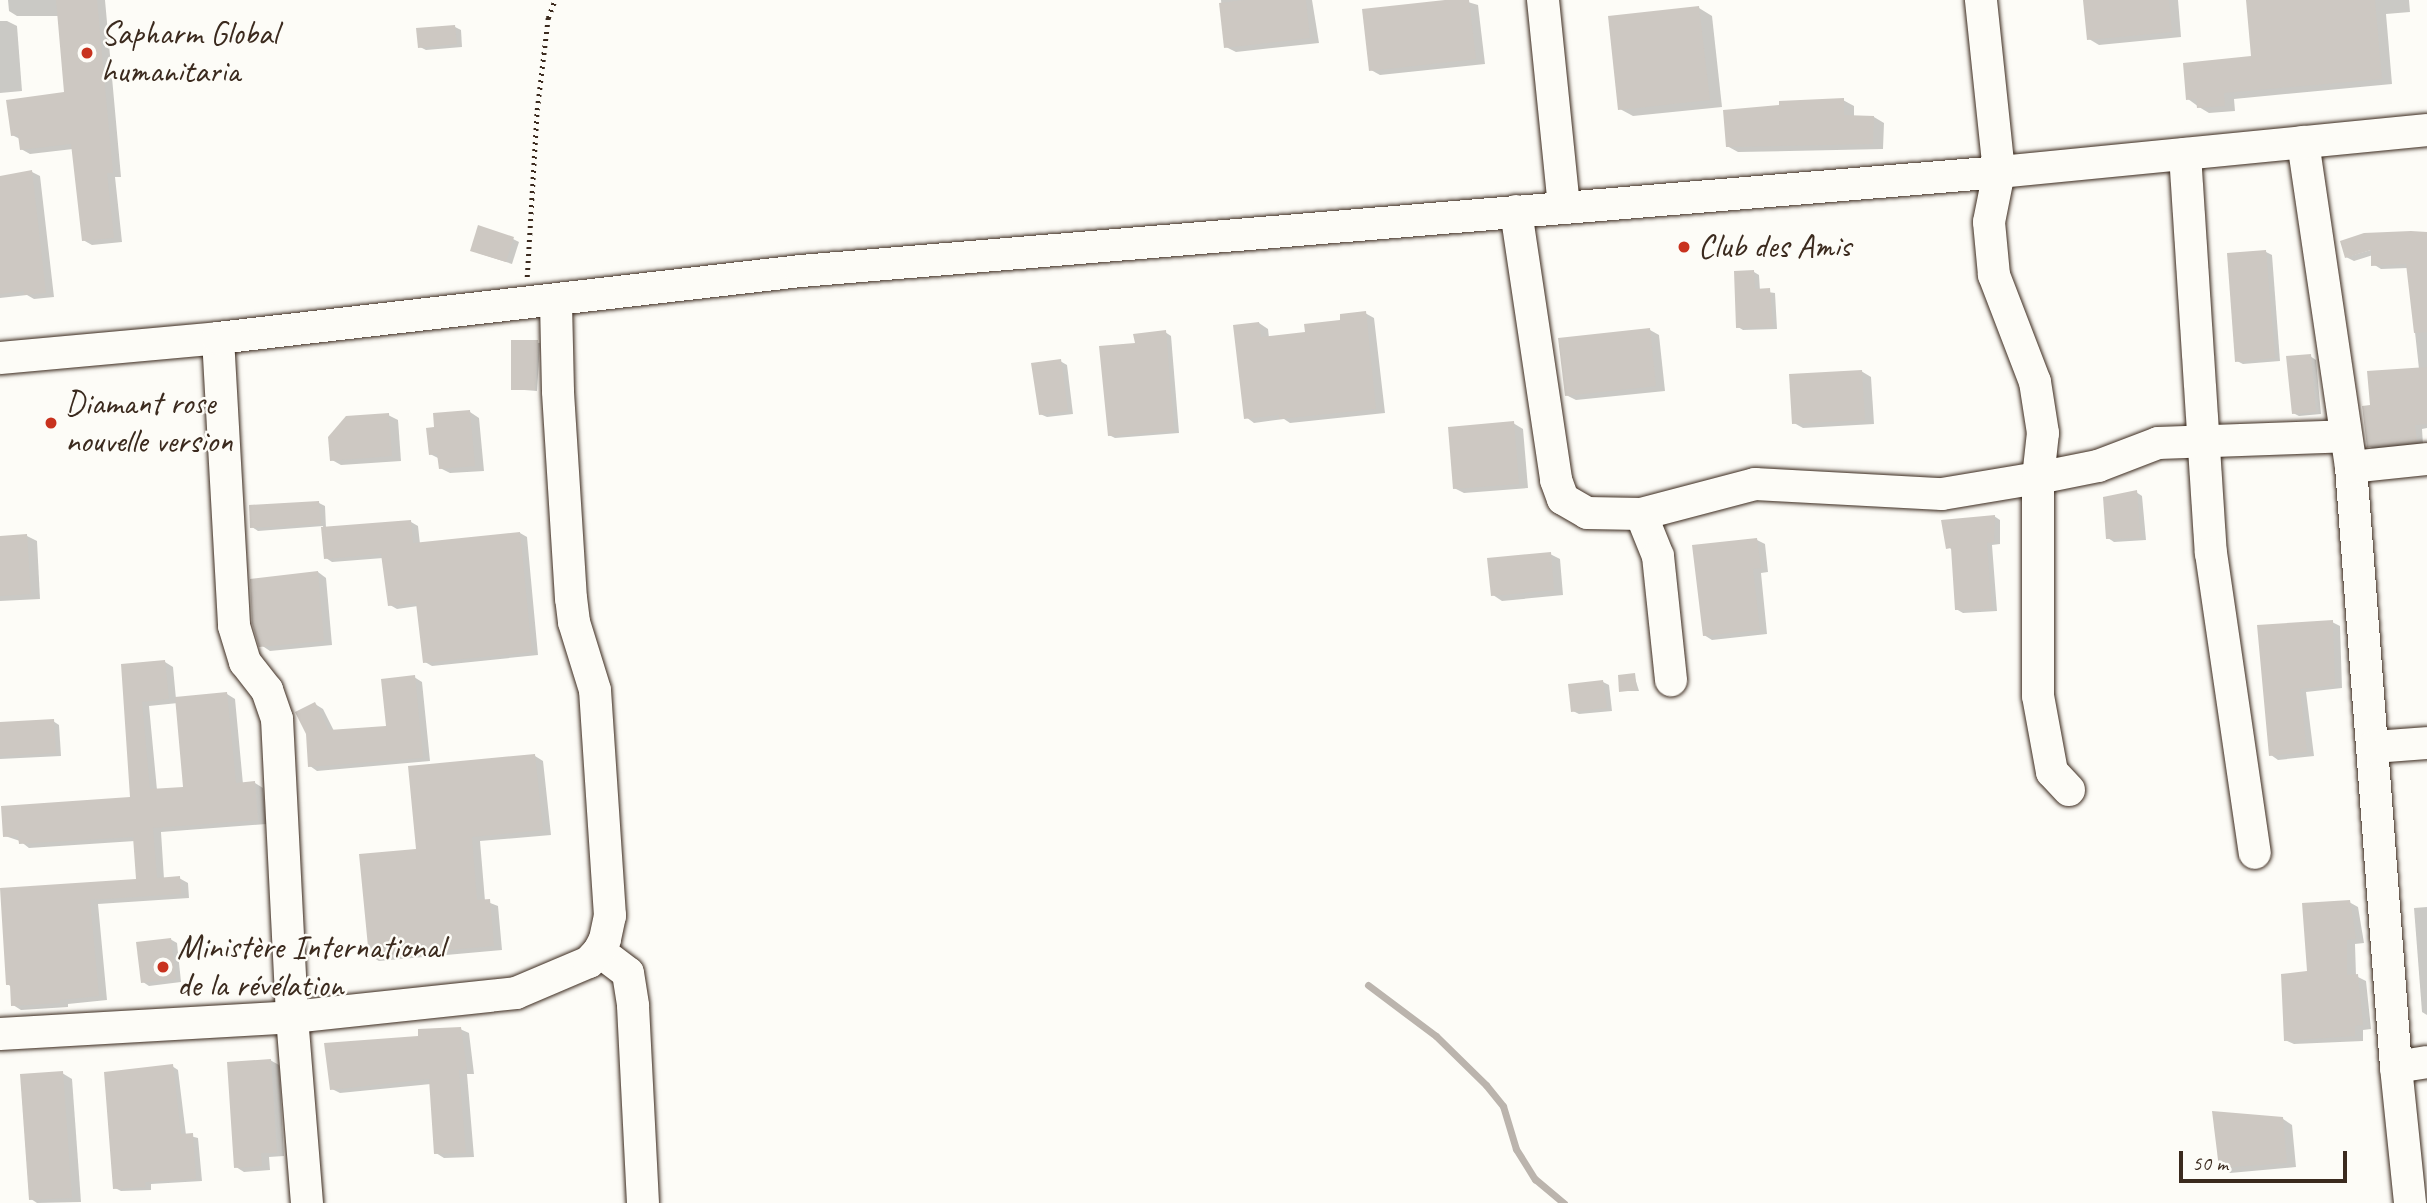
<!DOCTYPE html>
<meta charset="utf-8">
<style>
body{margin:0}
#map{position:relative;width:2427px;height:1203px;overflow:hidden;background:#fdfcf7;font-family:Caveat,sans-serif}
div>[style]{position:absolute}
.shadow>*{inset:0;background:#0003}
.stream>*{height:7px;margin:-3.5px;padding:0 3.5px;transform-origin:3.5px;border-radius:3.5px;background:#bbb4ad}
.building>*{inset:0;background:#cdc8c2}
.path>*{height:4.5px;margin-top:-2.25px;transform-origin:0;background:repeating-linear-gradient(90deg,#3b2a1e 0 2px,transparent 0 7px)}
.roads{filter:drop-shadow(0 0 2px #3b2a1e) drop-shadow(0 0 2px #3b2a1e)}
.minor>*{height:32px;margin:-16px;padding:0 16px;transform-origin:16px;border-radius:16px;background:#fdfcf7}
.dots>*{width:19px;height:19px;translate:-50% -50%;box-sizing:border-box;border:4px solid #fdfcf7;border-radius:50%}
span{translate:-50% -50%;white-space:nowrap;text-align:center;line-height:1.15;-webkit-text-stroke:5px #fdfcf7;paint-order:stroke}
.poi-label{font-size:33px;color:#3b2a1e}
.left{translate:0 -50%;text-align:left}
.scale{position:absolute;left:2179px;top:1151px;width:168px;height:32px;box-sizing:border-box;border:4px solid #3b2a1e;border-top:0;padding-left:9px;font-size:21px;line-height:24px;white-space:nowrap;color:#3b2a1e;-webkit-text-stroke:5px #fdfcf7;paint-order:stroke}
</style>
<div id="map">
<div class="shadow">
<i style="clip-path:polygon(8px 0,105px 0,121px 177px,115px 177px,122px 242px,92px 245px,83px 240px,73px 149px,30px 154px,21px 149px,20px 139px,12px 135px,66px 93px,59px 16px,17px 16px,9px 11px)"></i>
<i style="clip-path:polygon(1221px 0,1312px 0,1319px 43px,1236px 52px,1226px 47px)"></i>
<i style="clip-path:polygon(1461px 0,1478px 5px,1485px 64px,1380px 75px,1371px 70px)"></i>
<i style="clip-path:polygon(2085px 0,2178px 0,2181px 37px,2099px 45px,2089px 39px)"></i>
<i style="clip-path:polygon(2267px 0,2409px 0,2410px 12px,2386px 14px,2392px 84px,2234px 99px,2235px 111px,2209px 113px,2199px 107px,2188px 99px,2253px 58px)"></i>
<i style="clip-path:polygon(1699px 8px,1712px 16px,1722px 107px,1633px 116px,1620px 109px)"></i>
<i style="clip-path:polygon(0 21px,7px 21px,17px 26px,22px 91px,0 93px)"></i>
<i style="clip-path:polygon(455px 27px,461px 30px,462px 47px,426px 50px,420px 47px)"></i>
<i style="clip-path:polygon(1843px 100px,1854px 106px,1854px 117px,1874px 117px,1884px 123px,1883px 149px,1738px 152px,1727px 146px)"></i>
<i style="clip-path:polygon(32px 172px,40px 176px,54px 297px,34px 299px,27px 295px,0 298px,0 177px)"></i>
<i style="clip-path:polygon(2427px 234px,2427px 428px,2422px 429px,2423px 445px,2376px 450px,2368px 446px,2372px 407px,2419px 369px,2408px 268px,2381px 269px,2373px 264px,2373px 255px,2354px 261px,2346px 257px)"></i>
<i style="clip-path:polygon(513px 239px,519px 242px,512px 264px,478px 253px)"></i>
<i style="clip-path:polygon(2266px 252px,2272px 255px,2280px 361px,2243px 364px,2237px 361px)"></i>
<i style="clip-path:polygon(1754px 272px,1759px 275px,1760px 291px,1775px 293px,1777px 329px,1743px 330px,1738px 327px)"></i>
<i style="clip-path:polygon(1365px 313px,1374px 318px,1385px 413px,1290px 423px,1284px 419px,1254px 423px,1246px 417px,1259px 323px,1268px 329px,1269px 338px,1307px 333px)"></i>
<i style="clip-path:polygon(1650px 330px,1659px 335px,1665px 391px,1576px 400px,1566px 395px)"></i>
<i style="clip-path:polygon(1165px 332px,1171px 336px,1179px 433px,1115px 438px,1109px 435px,1137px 345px)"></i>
<i style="clip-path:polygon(513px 341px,540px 343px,537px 391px,512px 389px)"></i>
<i style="clip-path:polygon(2310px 356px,2316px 360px,2321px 414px,2299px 416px,2293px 413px)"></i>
<i style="clip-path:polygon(1060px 361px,1067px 365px,1073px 414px,1047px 417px,1040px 414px)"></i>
<i style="clip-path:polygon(1861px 371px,1871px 377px,1874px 424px,1803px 428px,1794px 423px)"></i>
<i style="clip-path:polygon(470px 412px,479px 418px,484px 471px,450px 473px,440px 468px,440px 459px,430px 454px)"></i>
<i style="clip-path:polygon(388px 415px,398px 420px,401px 461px,341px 465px,332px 460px)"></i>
<i style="clip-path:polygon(1513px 423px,1523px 429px,1528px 488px,1464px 493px,1454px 488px)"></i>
<i style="clip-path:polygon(2136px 492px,2142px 496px,2146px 540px,2114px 542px,2108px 538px)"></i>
<i style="clip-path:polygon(319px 503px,325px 506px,326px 528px,411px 522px,418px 526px,420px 544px,520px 533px,527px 537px,538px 655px,432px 666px,425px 662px,418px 606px,397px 609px,390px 605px,383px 558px,332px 562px,326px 558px,323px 526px,258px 531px,252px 527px)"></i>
<i style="clip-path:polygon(1994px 516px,2000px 520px,2000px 544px,1992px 545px,1997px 611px,1963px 613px,1956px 609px,1953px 550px,1948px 547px)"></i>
<i style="clip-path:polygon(27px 536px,37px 541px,40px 599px,0 601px,0 538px)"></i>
<i style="clip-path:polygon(1757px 540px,1765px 544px,1768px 572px,1761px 573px,1767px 634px,1712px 640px,1704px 635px)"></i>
<i style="clip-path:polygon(1550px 554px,1560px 559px,1563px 595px,1502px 601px,1493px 595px)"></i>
<i style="clip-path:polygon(318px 572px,326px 578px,332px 645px,270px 651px,261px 645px)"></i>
<i style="clip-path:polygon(2332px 622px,2340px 626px,2342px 688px,2306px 692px,2314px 756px,2278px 760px,2271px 755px,2259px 627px)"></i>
<i style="clip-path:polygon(evenodd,165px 662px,173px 667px,176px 699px,227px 694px,235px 699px,243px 784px,255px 783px,263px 788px,266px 824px,161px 832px,164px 879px,179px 878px,188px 883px,189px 898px,98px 904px,107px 1000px,68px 1004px,68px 1007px,21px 1010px,13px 1005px,12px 987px,7px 984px,1px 890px,137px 881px,135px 841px,29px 848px,20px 841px,5px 836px,132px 799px,122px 666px,165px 662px,178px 703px,185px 789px,157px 790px,149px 706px,178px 703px)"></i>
<i style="clip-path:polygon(1634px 675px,1639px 691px,1621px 691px)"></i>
<i style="clip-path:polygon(414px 677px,422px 682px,430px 761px,317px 771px,310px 766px,308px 734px,315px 704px,323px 709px,334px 731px,388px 728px)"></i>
<i style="clip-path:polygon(1603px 682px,1609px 685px,1612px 711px,1579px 714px,1573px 711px)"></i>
<i style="clip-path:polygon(53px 721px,59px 725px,61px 756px,0 759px,0 724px)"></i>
<i style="clip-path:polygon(535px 756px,543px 761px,551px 835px,480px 841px,485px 901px,498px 906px,502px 950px,379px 961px,370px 956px,417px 851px)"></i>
<i style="clip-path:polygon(2349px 902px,2358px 907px,2364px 943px,2355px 944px,2356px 976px,2366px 981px,2371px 1029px,2363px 1030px,2363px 1041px,2294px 1044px,2285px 1040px,2309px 973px)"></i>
<i style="clip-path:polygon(2427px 907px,2427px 1015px,2422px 1012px,2414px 908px)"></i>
<i style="clip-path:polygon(170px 939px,177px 943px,181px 982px,149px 986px,143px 982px)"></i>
<i style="clip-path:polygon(460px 1029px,469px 1033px,474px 1074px,467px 1074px,474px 1157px,444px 1158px,436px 1153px,431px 1084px,340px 1093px,332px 1089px,420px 1037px)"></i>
<i style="clip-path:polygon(270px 1060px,279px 1065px,284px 1156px,269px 1157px,270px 1170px,244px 1172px,236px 1167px)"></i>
<i style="clip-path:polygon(172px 1066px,178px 1070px,186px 1135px,198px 1138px,202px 1181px,151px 1184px,151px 1190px,121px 1191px,115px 1188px)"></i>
<i style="clip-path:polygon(62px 1073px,72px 1079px,81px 1202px,37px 1203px,31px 1199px)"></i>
<i style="clip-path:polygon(2283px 1119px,2292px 1125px,2296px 1167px,2230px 1173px,2221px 1167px)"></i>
</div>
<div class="stream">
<i style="left:1368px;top:985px;width:85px;rotate:36.9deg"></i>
<i style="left:1436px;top:1036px;width:70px;rotate:44.4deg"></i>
<i style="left:1486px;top:1085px;width:27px;rotate:51deg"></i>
<i style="left:1503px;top:1106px;width:45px;rotate:73.2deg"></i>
<i style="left:1516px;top:1149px;width:36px;rotate:58deg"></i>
<i style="left:1535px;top:1179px;width:38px;rotate:40deg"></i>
</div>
<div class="building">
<i style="clip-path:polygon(56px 0,97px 0,113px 173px,107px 173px,114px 238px,82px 241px,71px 144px,20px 150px,18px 135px,11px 136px,6px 100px,64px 92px)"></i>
<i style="clip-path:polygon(1244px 0,1306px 0,1310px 38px,1224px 48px,1219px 3px)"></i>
<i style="clip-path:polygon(1445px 0,1469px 0,1476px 59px,1369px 71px,1362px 9px)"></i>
<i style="clip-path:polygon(2083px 0,2169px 0,2172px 32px,2087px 40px)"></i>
<i style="clip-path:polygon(2246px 0,2375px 0,2382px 79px,2224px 93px,2225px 106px,2197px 108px,2196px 99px,2186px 100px,2183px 63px,2251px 56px)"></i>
<i style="clip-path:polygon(1699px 6px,1710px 100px,1618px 110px,1608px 16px)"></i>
<i style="clip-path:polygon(455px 25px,457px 44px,418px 48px,416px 28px)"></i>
<i style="clip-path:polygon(1844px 98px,1844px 115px,1874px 116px,1873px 144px,1726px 147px,1723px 110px,1779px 105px,1779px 101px)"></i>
<i style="clip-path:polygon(32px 170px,46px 293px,24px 295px,24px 291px,0 294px,0 176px)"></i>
<i style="clip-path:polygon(478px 225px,514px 237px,506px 262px,470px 251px)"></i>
<i style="clip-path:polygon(2411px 231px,2427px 232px,2427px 332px,2414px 333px,2406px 264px,2371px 266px,2371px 250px,2345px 258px,2340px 241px,2364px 233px)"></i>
<i style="clip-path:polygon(2266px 250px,2275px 358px,2235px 362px,2227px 253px)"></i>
<i style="clip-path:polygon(1754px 270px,1755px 289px,1770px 288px,1773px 327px,1736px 328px,1734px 271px)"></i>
<i style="clip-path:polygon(1366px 311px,1376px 409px,1279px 419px,1279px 415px,1244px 419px,1233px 325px,1259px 322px,1261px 337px,1305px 332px,1304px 324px,1340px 320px,1340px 314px)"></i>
<i style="clip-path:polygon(1650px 328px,1656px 386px,1565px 396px,1558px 338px)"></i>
<i style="clip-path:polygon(1166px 330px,1174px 431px,1108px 436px,1099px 346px,1135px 343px,1133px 334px)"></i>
<i style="clip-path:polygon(511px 340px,538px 340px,535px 390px,511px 390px)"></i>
<i style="clip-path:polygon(2311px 354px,2316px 412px,2292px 414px,2286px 356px)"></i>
<i style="clip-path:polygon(1061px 359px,1068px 411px,1039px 415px,1031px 363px)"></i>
<i style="clip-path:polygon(2427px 367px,2427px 424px,2415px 425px,2417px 442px,2367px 447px,2362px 406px,2370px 405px,2367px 371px)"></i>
<i style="clip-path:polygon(1862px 370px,1865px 420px,1792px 424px,1789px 374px)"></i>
<i style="clip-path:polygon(470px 410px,475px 466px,439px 469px,437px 454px,429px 455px,426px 428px,434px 427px,433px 413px)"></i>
<i style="clip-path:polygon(389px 413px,392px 456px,330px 461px,328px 437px,346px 416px)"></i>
<i style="clip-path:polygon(1514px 421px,1519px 484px,1453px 489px,1448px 427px)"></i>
<i style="clip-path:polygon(2137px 490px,2141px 538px,2106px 539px,2103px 497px)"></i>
<i style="clip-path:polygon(319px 501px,321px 524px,250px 528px,249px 505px)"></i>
<i style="clip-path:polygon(1995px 515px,1994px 542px,1987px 543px,1992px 609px,1955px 610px,1951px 548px,1946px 549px,1941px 520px)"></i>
<i style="clip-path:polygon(411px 520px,413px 543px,520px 532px,532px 652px,423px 663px,416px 603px,388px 606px,381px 554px,324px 559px,321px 527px)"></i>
<i style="clip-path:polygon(27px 534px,31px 594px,0 596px,0 536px)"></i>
<i style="clip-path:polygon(1757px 538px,1761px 568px,1753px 569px,1760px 630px,1703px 636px,1692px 545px)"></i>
<i style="clip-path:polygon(1551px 552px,1554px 590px,1491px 596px,1487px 558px)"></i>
<i style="clip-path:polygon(318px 571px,324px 641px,259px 647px,252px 623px,250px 579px)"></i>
<i style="clip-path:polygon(2333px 620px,2335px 685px,2300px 689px,2307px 752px,2269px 756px,2257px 625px)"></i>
<i style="clip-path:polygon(165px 660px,169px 699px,142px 702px,150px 789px,183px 787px,175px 697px,227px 692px,236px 783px,255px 781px,258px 820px,153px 828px,157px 878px,180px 876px,181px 894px,90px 900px,99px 996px,60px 1000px,60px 1003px,11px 1006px,10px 985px,6px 985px,0 888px,136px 879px,133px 837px,19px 844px,18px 836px,3px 837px,1px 806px,130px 797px,121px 664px)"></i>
<i style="clip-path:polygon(1635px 673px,1637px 690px,1619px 692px,1618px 675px)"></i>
<i style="clip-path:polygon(415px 675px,423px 758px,308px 767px,306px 734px,295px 712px,315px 702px,329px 730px,386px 726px,381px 679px)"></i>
<i style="clip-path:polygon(1603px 680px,1607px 708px,1571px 712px,1568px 684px)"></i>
<i style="clip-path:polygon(54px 719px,56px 753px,0 756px,0 722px)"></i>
<i style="clip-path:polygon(535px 754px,543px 830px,472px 837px,477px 900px,490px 899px,494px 946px,369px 957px,359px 854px,416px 849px,408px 766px)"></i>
<i style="clip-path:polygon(2350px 900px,2356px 939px,2347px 940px,2347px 975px,2358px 974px,2363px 1025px,2355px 1026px,2355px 1036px,2284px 1041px,2281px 974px,2307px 971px,2302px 903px)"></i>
<i style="clip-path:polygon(171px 938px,176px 979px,141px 983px,136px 942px)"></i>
<i style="clip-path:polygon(461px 1027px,467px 1070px,459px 1070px,466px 1153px,434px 1154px,429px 1079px,330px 1090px,324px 1043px,418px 1036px,418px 1029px)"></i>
<i style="clip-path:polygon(271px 1059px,277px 1153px,261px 1153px,262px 1166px,234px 1168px,227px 1062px)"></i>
<i style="clip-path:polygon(173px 1064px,181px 1134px,193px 1133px,196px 1179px,145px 1182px,146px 1187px,113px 1189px,104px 1072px)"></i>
<i style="clip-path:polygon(63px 1071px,72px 1198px,29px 1200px,20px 1074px)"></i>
<i style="clip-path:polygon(2212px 1111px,2283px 1117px,2287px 1163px,2219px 1168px)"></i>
</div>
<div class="path">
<i style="left:527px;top:277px;width:167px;rotate:-86.6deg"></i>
<i style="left:537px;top:110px;width:93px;rotate:-83.2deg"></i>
<i style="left:548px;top:18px;width:19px;rotate:-69deg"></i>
</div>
<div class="roads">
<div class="minor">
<i style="left:1543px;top:0;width:208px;rotate:84.2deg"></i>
<i style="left:2303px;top:142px;width:329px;rotate:81.6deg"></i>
<i style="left:2351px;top:467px;width:602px;rotate:85.71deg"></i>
<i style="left:2396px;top:1067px;width:137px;rotate:84.1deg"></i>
<i style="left:2185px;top:154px;width:400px;rotate:86.3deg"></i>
<i style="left:2211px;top:553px;width:303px;rotate:81.7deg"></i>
<i style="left:1516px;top:211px;width:272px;rotate:81.5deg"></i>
<i style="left:1556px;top:480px;width:20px;rotate:70deg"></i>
<i style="left:1563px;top:499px;width:28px;rotate:30deg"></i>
<i style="left:1587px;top:513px;width:54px;rotate:1.1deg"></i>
<i style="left:1641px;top:514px;width:45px;rotate:68deg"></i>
<i style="left:1658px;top:556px;width:125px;rotate:84deg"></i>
<i style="left:218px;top:338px;width:288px;rotate:86.8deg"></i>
<i style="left:234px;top:626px;width:38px;rotate:73deg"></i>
<i style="left:245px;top:662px;width:36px;rotate:52deg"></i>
<i style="left:267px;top:690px;width:31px;rotate:71deg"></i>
<i style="left:277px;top:719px;width:298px;rotate:87.1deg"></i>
<i style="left:292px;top:1017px;width:187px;rotate:85.4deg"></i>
<i style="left:0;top:358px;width:219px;rotate:-5.2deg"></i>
<i style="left:218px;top:338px;width:587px;rotate:-6.56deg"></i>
<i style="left:801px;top:271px;width:1202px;rotate:-4.72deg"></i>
<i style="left:1999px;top:172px;width:430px;rotate:-5.6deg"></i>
<i style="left:2351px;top:467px;width:76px;rotate:-6deg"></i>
<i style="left:1641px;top:514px;width:118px;rotate:-14.7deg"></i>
<i style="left:1755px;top:484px;width:187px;rotate:3.1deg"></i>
<i style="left:1942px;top:494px;width:97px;rotate:-9.5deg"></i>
<i style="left:2038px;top:478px;width:45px;rotate:-83.7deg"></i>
<i style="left:2043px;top:433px;width:52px;rotate:-98.9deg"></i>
<i style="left:2035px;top:382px;width:115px;rotate:-111deg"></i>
<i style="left:1994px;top:275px;width:53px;rotate:-95.4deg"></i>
<i style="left:1989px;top:222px;width:51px;rotate:-78.7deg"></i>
<i style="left:1999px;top:172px;width:173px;rotate:-96deg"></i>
<i style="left:2373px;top:747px;width:54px;rotate:-4.2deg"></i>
<i style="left:2069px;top:790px;width:25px;rotate:-133deg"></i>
<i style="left:2052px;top:772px;width:77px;rotate:-100.4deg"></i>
<i style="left:2038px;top:696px;width:218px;rotate:-90deg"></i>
<i style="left:2038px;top:478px;width:61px;rotate:-11.3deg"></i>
<i style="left:2098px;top:466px;width:64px;rotate:-21deg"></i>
<i style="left:2158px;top:443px;width:187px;rotate:-2.1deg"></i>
<i style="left:599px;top:951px;width:36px;rotate:37deg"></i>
<i style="left:628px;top:973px;width:33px;rotate:81deg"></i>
<i style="left:633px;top:1006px;width:197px;rotate:87.1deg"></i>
<i style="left:0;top:1034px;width:292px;rotate:-3.3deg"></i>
<i style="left:292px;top:1017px;width:225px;rotate:-6.1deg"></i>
<i style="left:516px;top:993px;width:79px;rotate:-23deg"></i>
<i style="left:589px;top:962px;width:15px;rotate:-48deg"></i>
<i style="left:599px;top:951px;width:13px;rotate:-63deg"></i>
<i style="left:605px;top:939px;width:24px;rotate:-78deg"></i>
<i style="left:610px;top:916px;width:226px;rotate:-93.8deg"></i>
<i style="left:595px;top:690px;width:71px;rotate:-107.2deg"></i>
<i style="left:574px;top:622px;width:23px;rotate:-97deg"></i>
<i style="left:571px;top:599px;width:208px;rotate:-93.6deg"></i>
<i style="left:558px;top:391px;width:90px;rotate:-91.3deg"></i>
<i style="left:2396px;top:1067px;width:31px;rotate:-9deg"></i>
</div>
</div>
<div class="dots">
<i style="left:87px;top:53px;background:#c8321e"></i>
<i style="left:1684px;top:247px;background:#c8321e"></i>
<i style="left:51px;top:423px;background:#c8321e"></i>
<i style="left:163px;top:967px;background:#c8321e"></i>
</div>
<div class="poi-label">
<span class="left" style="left:101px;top:53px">Sapharm Global<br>humanitaria</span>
<span class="left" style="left:1698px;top:247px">Club des Amis</span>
<span class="left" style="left:65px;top:423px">Diamant rose<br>nouvelle version</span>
<span class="left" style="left:177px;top:967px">Ministère International<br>de la révélation</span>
</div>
<div class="scale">50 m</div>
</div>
